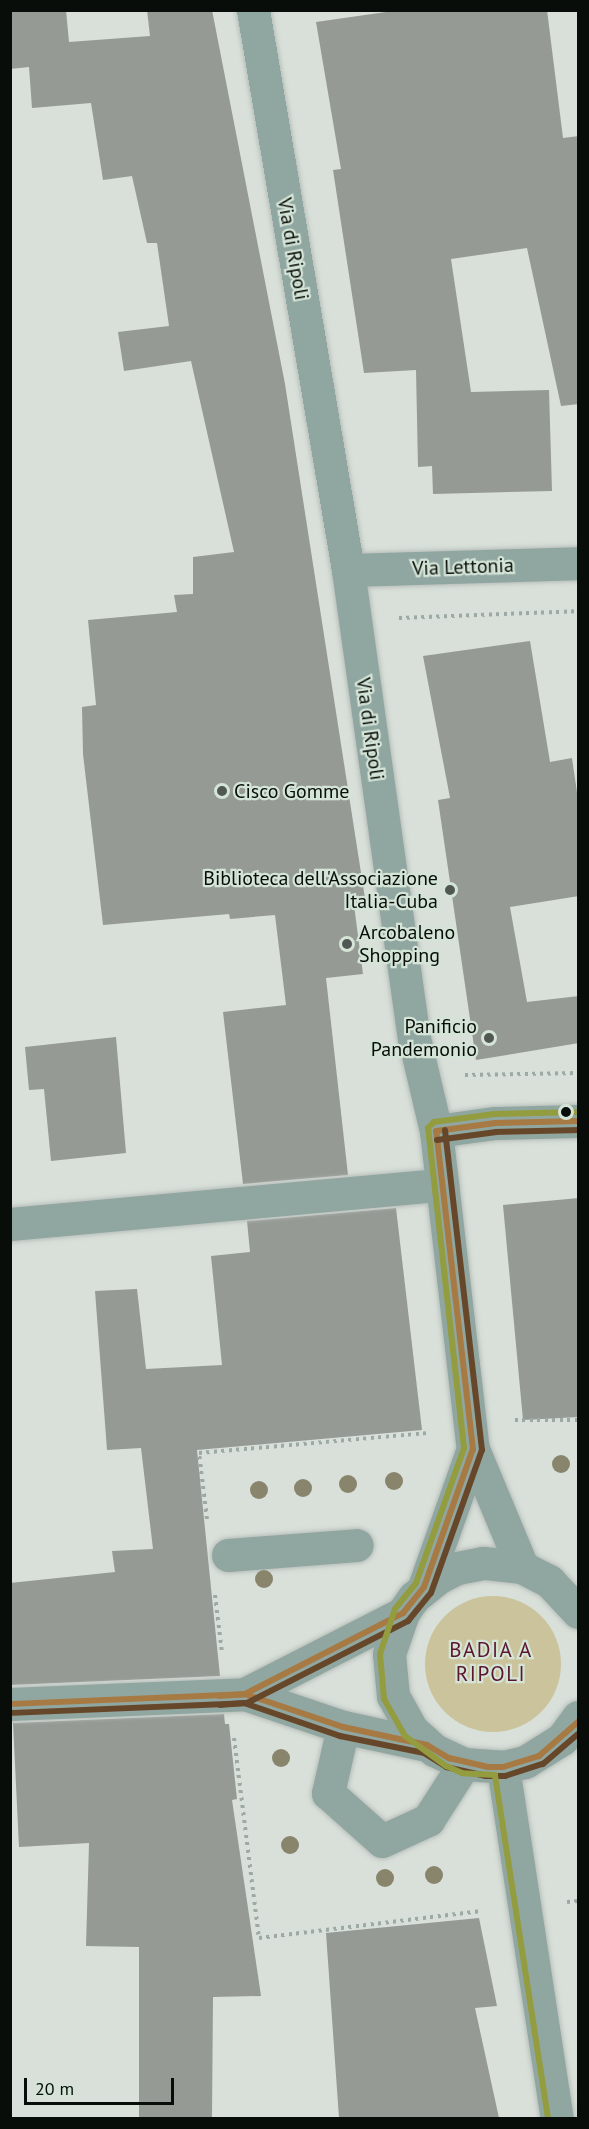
<!DOCTYPE html>
<style>
body{margin:0}
#map{position:relative;width:589px;height:2129px;overflow:hidden;background:#d8e0d9;font-family:"PT Sans",sans-serif}
div>[style]{position:absolute}
.green>*{inset:0;background:#cbc39b}
.round{border-radius:50%}
.building>*{inset:0;background:#959a94}
.path>*{height:4px;margin-top:-2px;transform-origin:0;background:repeating-linear-gradient(90deg,#9ca9a4 0 3px,transparent 0 7.5px)}
.roads{filter:drop-shadow(0 0 2px #b8bdb9) drop-shadow(0 0 2px #b8bdb9)}
.minor>*{height:33px;margin:-16.5px;padding:0 16.5px;transform-origin:16.5px;border-radius:16.5px;background:#90a6a1}
.bus-1>*{height:6px;margin:-3px;padding:0 3px;transform-origin:3px;border-radius:3px;background:#a77943}
.bus-2>*{height:6px;margin:-3px;padding:0 3px;transform-origin:3px;border-radius:3px;background:#67472a}
.bus-3>*{height:6px;margin:-3px;padding:0 3px;transform-origin:3px;border-radius:3px;background:#939c3f}
.trees>*{width:18px;height:18px;margin:-9px;border-radius:50%;background:#88856c}
.dots>*{width:16px;height:16px;translate:-50% -50%;box-sizing:border-box;border:3px solid #d4e4d7;border-radius:50%}
span{translate:-50% -50%;white-space:nowrap;text-align:center;line-height:1.15;-webkit-text-stroke:4.5px #d4e4d7;paint-order:stroke}
.street-label{font-size:20px;color:#080d09}
.poi-label{font-size:20px;color:#080d09}
.left{translate:0 -50%;text-align:left}
.right{translate:-100% -50%;text-align:right}
.neighbourhood-label{font-size:21px;color:#5b172d;letter-spacing:1.5px}
.frame{position:absolute;inset:0;border:12px solid #080d09;pointer-events:none}
.scale{position:absolute;left:24px;top:2078px;width:150px;height:27px;box-sizing:border-box;border:3px solid #080d09;border-top:0;padding-left:8px;font-size:18px;line-height:21px;white-space:nowrap;color:#080d09;-webkit-text-stroke:4px #d4e4d7;paint-order:stroke}
</style>
<div id="map">
<div class="green">
<i class="round" style="left:425px;top:1596px;width:136px;height:136px"></i>
</div>
<div class="building">
<i style="clip-path:polygon(10px 10px,66px 10px,69px 42px,150px 36px,147px 10px,212px 10px,285px 384px,366px 905px,354px 905px,363px 974px,326px 978px,348px 1175px,243px 1184px,223px 1012px,286px 1005px,275px 915px,230px 919px,229px 914px,103px 925px,83px 754px,82px 707px,96px 705px,88px 620px,177px 612px,174px 595px,193px 594px,193px 557px,234px 552px,191px 361px,124px 371px,118px 332px,169px 326px,157px 243px,147px 243px,132px 176px,103px 180px,91px 103px,32px 108px,29px 67px,10px 69px)"></i>
<i style="clip-path:polygon(400px 10px,547px 10px,563px 138px,579px 136px,579px 404px,561px 406px,527px 248px,451px 259px,471px 392px,549px 390px,552px 491px,433px 494px,432px 466px,418px 467px,416px 370px,364px 373px,333px 170px,341px 169px,316px 22px)"></i>
<i style="clip-path:polygon(530px 641px,550px 762px,572px 758px,579px 806px,579px 896px,510px 907px,527px 1002px,579px 996px,579px 1043px,476px 1060px,438px 800px,450px 798px,423px 656px)"></i>
<i style="clip-path:polygon(116px 1037px,126px 1153px,51px 1161px,44px 1089px,29px 1090px,25px 1047px)"></i>
<i style="clip-path:polygon(579px 1198px,579px 1417px,523px 1420px,503px 1205px)"></i>
<i style="clip-path:polygon(396px 1208px,422px 1430px,197px 1450px,220px 1676px,11px 1685px,10px 1583px,115px 1572px,112px 1551px,153px 1549px,141px 1448px,107px 1450px,95px 1291px,137px 1289px,146px 1369px,222px 1365px,211px 1256px,250px 1252px,247px 1221px)"></i>
<i style="clip-path:polygon(224px 1714px,225px 1724px,229px 1724px,237px 1799px,232px 1800px,261px 1996px,213px 1997px,212px 2118px,139px 2118px,139px 1947px,86px 1946px,89px 1843px,19px 1847px,13px 1723px)"></i>
<i style="clip-path:polygon(479px 1918px,497px 2006px,475px 2008px,499px 2118px,339px 2118px,326px 1933px)"></i>
</div>
<div class="path">
<i style="left:399px;top:618px;width:179px;rotate:-2.2deg"></i>
<i style="left:465px;top:1075px;width:113px;rotate:-1deg"></i>
<i style="left:515px;top:1420px;width:63px"></i>
<i style="left:207px;top:1519px;width:66px;rotate:-96.9deg"></i>
<i style="left:199px;top:1453px;width:228px;rotate:-5deg"></i>
<i style="left:215px;top:1595px;width:58px;rotate:83.1deg"></i>
<i style="left:234px;top:1738px;width:202px;rotate:82.9deg"></i>
<i style="left:259px;top:1938px;width:224px;rotate:-6.9deg"></i>
<i style="left:567px;top:1902px;width:11px;rotate:-5deg"></i>
</div>
<div class="roads">
<div class="minor">
<i style="left:253px;top:10px;width:568px;rotate:80.37deg"></i>
<i style="left:348px;top:570px;width:473px;rotate:82deg"></i>
<i style="left:414px;top:1038px;width:96px;rotate:76.7deg"></i>
<i style="left:436px;top:1131px;width:320px;rotate:83.4deg"></i>
<i style="left:473px;top:1449px;width:128px;rotate:67.4deg"></i>
<i style="left:348px;top:570px;width:230px;rotate:-1.7deg"></i>
<i style="left:436px;top:1131px;width:60px;rotate:-7.7deg"></i>
<i style="left:495px;top:1123px;width:83px;rotate:-1.4deg"></i>
<i style="left:10px;top:1224px;width:434px;rotate:-5.2deg"></i>
<i style="left:228px;top:1555px;width:129px;rotate:-4.4deg"></i>
<i style="left:424px;top:1587px;width:146px;rotate:-70.5deg"></i>
<i style="left:578px;top:1612px;width:42px;rotate:-133.1deg"></i>
<i style="left:549px;top:1581px;width:30px;rotate:-153deg"></i>
<i style="left:522px;top:1567px;width:39px;rotate:-174deg"></i>
<i style="left:483px;top:1563px;width:26px;rotate:169deg"></i>
<i style="left:457px;top:1568px;width:20px;rotate:153deg"></i>
<i style="left:439px;top:1577px;width:32px;rotate:141deg"></i>
<i style="left:414px;top:1597px;width:19px;rotate:125deg"></i>
<i style="left:403px;top:1613px;width:43px;rotate:108.9deg"></i>
<i style="left:389px;top:1654px;width:42px;rotate:84.6deg"></i>
<i style="left:393px;top:1696px;width:39px;rotate:61deg"></i>
<i style="left:412px;top:1730px;width:30px;rotate:42deg"></i>
<i style="left:434px;top:1750px;width:33px;rotate:25deg"></i>
<i style="left:464px;top:1764px;width:39px;rotate:4deg"></i>
<i style="left:503px;top:1767px;width:23px;rotate:-13deg"></i>
<i style="left:525px;top:1762px;width:44px;rotate:-31.9deg"></i>
<i style="left:562px;top:1739px;width:27px;rotate:-54deg"></i>
<i style="left:245px;top:1694px;width:178px;rotate:-27.1deg"></i>
<i style="left:10px;top:1704px;width:235px;rotate:-2.4deg"></i>
<i style="left:245px;top:1694px;width:103px;rotate:18.6deg"></i>
<i style="left:343px;top:1727px;width:86px;rotate:12.1deg"></i>
<i style="left:343px;top:1727px;width:68px;rotate:102.8deg"></i>
<i style="left:328px;top:1793px;width:72px;rotate:41.6deg"></i>
<i style="left:382px;top:1841px;width:51px;rotate:-24.5deg"></i>
<i style="left:428px;top:1820px;width:67px;rotate:-57.3deg"></i>
<i style="left:503px;top:1767px;width:355px;rotate:81.3deg"></i>
</div>
</div>
<div class="bus-1">
<i style="left:436px;top:1131px;width:60px;rotate:-7.7deg"></i>
<i style="left:495px;top:1123px;width:83px;rotate:-1.4deg"></i>
<i style="left:219px;top:1696px;width:26px;rotate:-4deg"></i>
<i style="left:245px;top:1694px;width:103px;rotate:18.6deg"></i>
<i style="left:343px;top:1727px;width:86px;rotate:12.1deg"></i>
<i style="left:427px;top:1745px;width:26px;rotate:31deg"></i>
<i style="left:449px;top:1758px;width:39px;rotate:13deg"></i>
<i style="left:487px;top:1767px;width:16px"></i>
<i style="left:503px;top:1767px;width:38px;rotate:-17deg"></i>
<i style="left:539px;top:1756px;width:52px;rotate:-41.1deg"></i>
<i style="left:10px;top:1704px;width:235px;rotate:-2.4deg"></i>
<i style="left:245px;top:1694px;width:178px;rotate:-27.1deg"></i>
<i style="left:403px;top:1613px;width:33px;rotate:-51deg"></i>
<i style="left:424px;top:1587px;width:146px;rotate:-70.5deg"></i>
<i style="left:473px;top:1449px;width:320px;rotate:-96.6deg"></i>
</div>
<div class="bus-2">
<i style="left:437px;top:1140px;width:60px;rotate:-7.7deg"></i>
<i style="left:496px;top:1132px;width:82px;rotate:-1.4deg"></i>
<i style="left:220px;top:1705px;width:24px;rotate:-5deg"></i>
<i style="left:244px;top:1703px;width:102px;rotate:19deg"></i>
<i style="left:340px;top:1736px;width:86px;rotate:11.4deg"></i>
<i style="left:424px;top:1753px;width:26px;rotate:32deg"></i>
<i style="left:446px;top:1767px;width:41px;rotate:12.7deg"></i>
<i style="left:486px;top:1776px;width:19px"></i>
<i style="left:505px;top:1776px;width:40px;rotate:-18deg"></i>
<i style="left:543px;top:1764px;width:46px;rotate:-40.6deg"></i>
<i style="left:10px;top:1713px;width:237px;rotate:-2.4deg"></i>
<i style="left:247px;top:1703px;width:181px;rotate:-27deg"></i>
<i style="left:408px;top:1621px;width:36px;rotate:-51deg"></i>
<i style="left:431px;top:1593px;width:152px;rotate:-70.4deg"></i>
<i style="left:482px;top:1450px;width:322px;rotate:-96.6deg"></i>
</div>
<div class="bus-3">
<i style="left:548px;top:2118px;width:347px;rotate:-98.8deg"></i>
<i style="left:495px;top:1775px;width:33px;rotate:-177deg"></i>
<i style="left:462px;top:1773px;width:17px;rotate:-156deg"></i>
<i style="left:446px;top:1766px;width:51px;rotate:-143.8deg"></i>
<i style="left:405px;top:1736px;width:43px;rotate:-119.6deg"></i>
<i style="left:384px;top:1699px;width:45px;rotate:-95.1deg"></i>
<i style="left:380px;top:1654px;width:47px;rotate:-71.6deg"></i>
<i style="left:395px;top:1609px;width:33px;rotate:-51deg"></i>
<i style="left:416px;top:1583px;width:143px;rotate:-70.4deg"></i>
<i style="left:464px;top:1448px;width:322px;rotate:-96.4deg"></i>
<i style="left:428px;top:1128px;width:8px;rotate:-45deg"></i>
<i style="left:434px;top:1122px;width:61px;rotate:-7.6deg"></i>
<i style="left:494px;top:1114px;width:84px;rotate:-1.4deg"></i>
</div>
<div class="trees">
<i style="left:561px;top:1464px"></i>
<i style="left:394px;top:1481px"></i>
<i style="left:348px;top:1484px"></i>
<i style="left:303px;top:1488px"></i>
<i style="left:259px;top:1490px"></i>
<i style="left:264px;top:1579px"></i>
<i style="left:281px;top:1758px"></i>
<i style="left:290px;top:1845px"></i>
<i style="left:434px;top:1875px"></i>
<i style="left:385px;top:1878px"></i>
</div>
<div class="dots">
<i style="left:222px;top:791px;background:#515752"></i>
<i style="left:450px;top:890px;background:#515752"></i>
<i style="left:347px;top:944px;background:#515752"></i>
<i style="left:489px;top:1038px;background:#515752"></i>
<i style="left:566px;top:1112px;background:#080d09"></i>
</div>
<div class="street-label">
<span style="left:293px;top:249px;rotate:80deg">Via di Ripoli</span>
<span style="left:463px;top:567px;rotate:-2deg">Via Lettonia</span>
<span style="left:370px;top:729px;rotate:82deg">Via di Ripoli</span>
</div>
<div class="poi-label">
<span class="left" style="left:234px;top:791px">Cisco Gomme</span>
<span class="right" style="left:438px;top:890px">Biblioteca dell'Associazione<br>Italia-Cuba</span>
<span class="left" style="left:359px;top:944px">Arcobaleno<br>Shopping</span>
<span class="right" style="left:477px;top:1038px">Panificio<br>Pandemonio</span>
</div>
<div class="neighbourhood-label">
<span style="left:491px;top:1662px">BADIA A<br>RIPOLI</span>
</div>
<div class="frame"></div>
<div class="scale">20 m</div>
</div>
